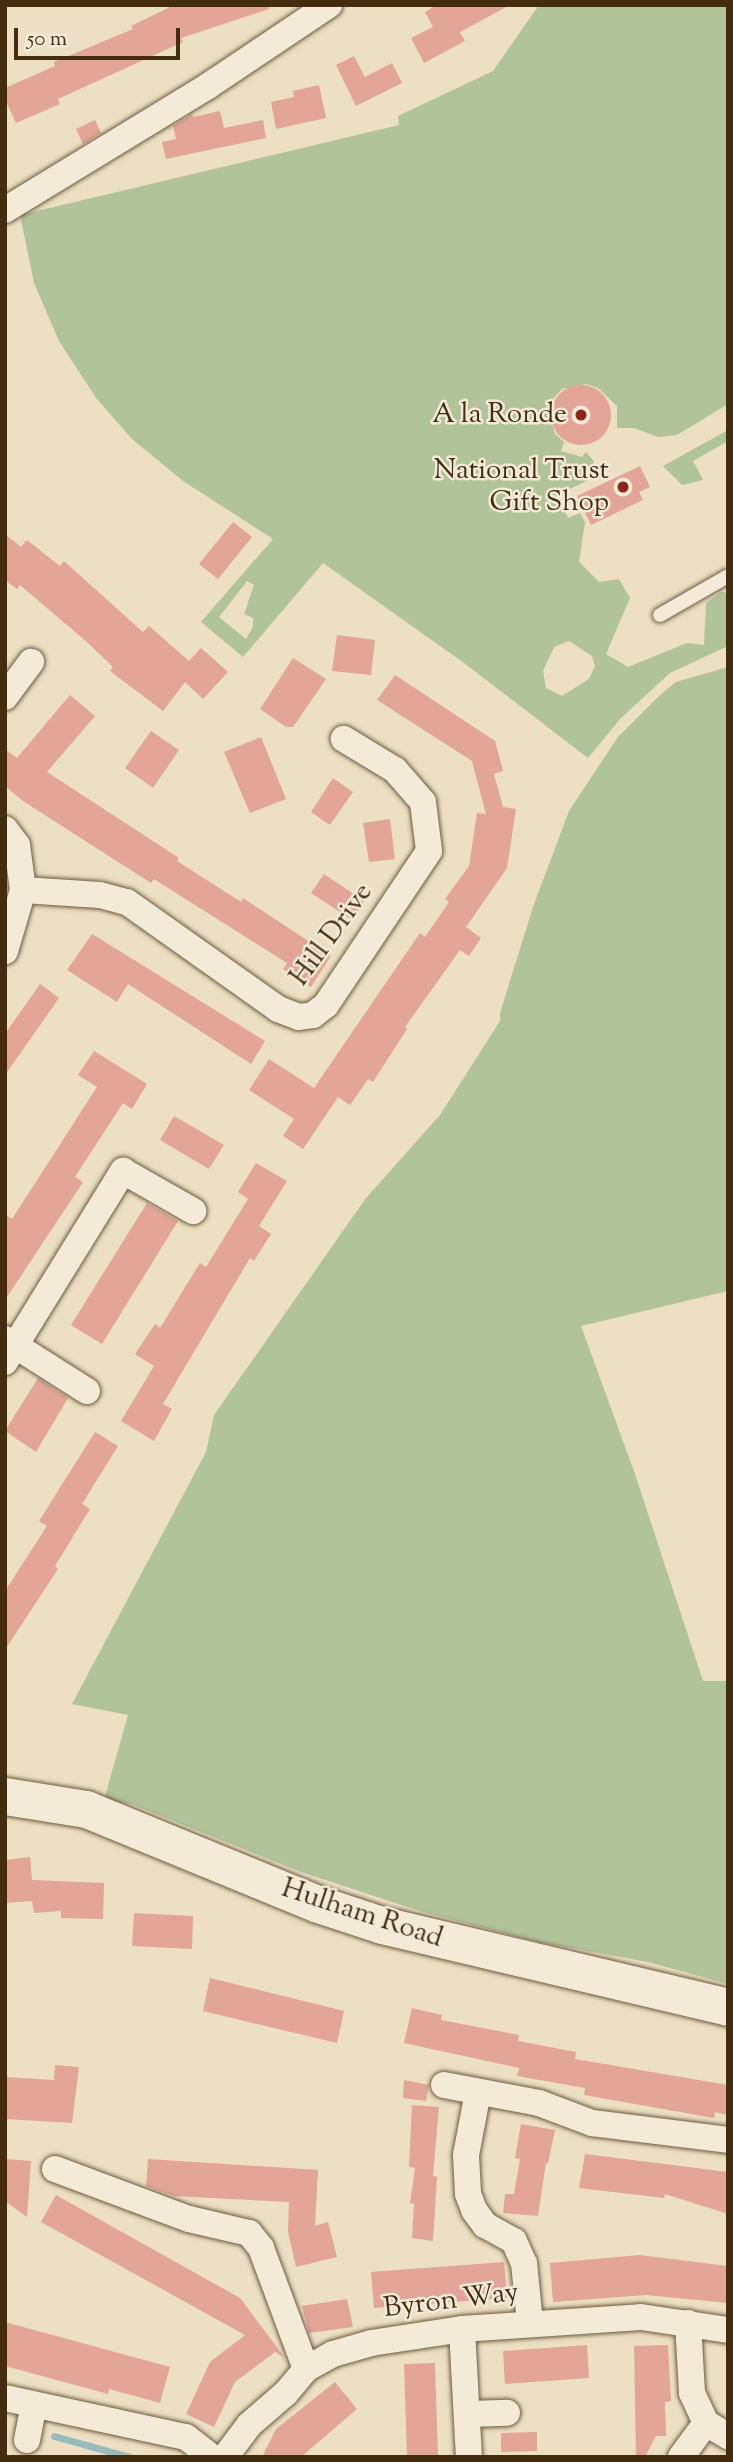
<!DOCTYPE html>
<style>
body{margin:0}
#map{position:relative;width:733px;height:2462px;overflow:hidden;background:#ecdfc3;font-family:"Sorts Mill Goudy",serif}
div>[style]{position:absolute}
.green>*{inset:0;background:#b1c399}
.stream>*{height:7px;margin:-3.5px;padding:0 3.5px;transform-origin:3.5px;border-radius:3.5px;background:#9abbbb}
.building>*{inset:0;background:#e2a598}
.round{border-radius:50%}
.roads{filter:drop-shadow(0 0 2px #6e5a3c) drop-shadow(0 0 2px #6e5a3c)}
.lane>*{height:14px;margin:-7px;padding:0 7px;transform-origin:7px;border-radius:7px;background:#f3ead8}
.street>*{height:26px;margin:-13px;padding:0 13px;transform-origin:13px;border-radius:13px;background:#f3ead8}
.secondary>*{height:37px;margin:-18.5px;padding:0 18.5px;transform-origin:18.5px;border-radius:18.5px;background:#f3ead8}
.dots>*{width:19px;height:19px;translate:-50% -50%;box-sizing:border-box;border:4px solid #f3ead8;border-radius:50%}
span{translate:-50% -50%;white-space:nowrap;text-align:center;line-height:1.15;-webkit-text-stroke:5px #f3ead8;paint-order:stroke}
.poi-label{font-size:28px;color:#442d0f}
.right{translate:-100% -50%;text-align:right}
.street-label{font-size:28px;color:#442d0f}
.frame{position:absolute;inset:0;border:7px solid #442d0f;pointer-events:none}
.scale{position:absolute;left:14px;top:28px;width:166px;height:32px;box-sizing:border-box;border:4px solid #442d0f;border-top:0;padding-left:9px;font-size:21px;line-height:24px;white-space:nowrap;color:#442d0f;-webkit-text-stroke:5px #f3ead8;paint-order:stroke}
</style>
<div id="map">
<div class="green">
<i style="clip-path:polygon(evenodd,539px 5px,728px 5px,728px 404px,677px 435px,658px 437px,634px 428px,617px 428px,617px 406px,598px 388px,586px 384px,562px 389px,554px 398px,549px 411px,555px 434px,564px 442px,561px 451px,582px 457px,586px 452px,593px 460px,597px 476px,557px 495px,568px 518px,580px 513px,585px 522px,579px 562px,599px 582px,619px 579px,630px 598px,606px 654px,628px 667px,687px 643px,704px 645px,706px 603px,721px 592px,728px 593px,728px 646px,670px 673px,621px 718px,588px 758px,464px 663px,323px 563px,243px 657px,201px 622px,273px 539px,183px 481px,132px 439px,96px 398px,59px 341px,34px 283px,20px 215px,399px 125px,398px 116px,493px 71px,539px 5px,247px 581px,254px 585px,244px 614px,253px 618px,253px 627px,246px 639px,219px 617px,247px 581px,539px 5px,569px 641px,592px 656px,595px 666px,589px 679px,562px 696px,546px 688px,543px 671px,554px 647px,569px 641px)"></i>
<i style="clip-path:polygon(728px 430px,728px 441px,693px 461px,703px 480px,682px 485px,663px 466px)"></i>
<i style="clip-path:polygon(728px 667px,728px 1291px,581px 1326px,635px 1474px,703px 1681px,728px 1681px,728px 1984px,648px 1962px,538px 1942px,423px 1912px,301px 1872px,131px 1804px,104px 1800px,128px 1715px,72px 1704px,206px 1452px,214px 1415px,366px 1198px,440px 1115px,500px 1021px,500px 1013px,534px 904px,569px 811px,618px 737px,660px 695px,676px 682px)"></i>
</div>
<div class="stream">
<i style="left:54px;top:2436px;width:78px;rotate:15.6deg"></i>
</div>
<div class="building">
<i style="clip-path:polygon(174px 5px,269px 5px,269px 9px,181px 38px,183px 42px,58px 99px,60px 104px,16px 123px,5px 99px,5px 88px,55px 66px,54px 62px,133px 29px,131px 26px)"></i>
<i style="clip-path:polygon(437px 5px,510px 5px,460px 32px,465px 41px,424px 63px,411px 38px,433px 27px,425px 12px)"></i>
<i style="clip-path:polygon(354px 56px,365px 77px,392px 63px,402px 83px,356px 106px,336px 65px)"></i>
<i style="clip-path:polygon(319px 85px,326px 118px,276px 129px,271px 102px,294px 97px,293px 91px)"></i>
<i style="clip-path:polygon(220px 111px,224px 128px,263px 120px,266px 138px,166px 159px,162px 142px,176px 139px,173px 126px,192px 114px,193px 117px)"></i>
<i style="clip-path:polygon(95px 120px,101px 133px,83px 144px,76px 129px)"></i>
<i class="round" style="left:551px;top:385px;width:60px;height:60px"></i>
<i style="clip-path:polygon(640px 466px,650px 487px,639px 492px,643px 500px,591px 525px,577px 496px)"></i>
<i style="clip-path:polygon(233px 522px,252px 537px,218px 579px,199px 564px)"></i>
<i style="clip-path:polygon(5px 534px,21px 547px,27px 540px,60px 566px,64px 561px,143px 632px,149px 626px,189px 661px,201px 648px,228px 672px,203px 699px,185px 682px,163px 711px,110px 671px,113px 667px,88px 643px,20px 585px,17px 589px,5px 580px)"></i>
<i style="clip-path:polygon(337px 635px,375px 640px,371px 675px,332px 671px)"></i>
<i style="clip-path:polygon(293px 658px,326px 679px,293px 727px,286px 727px,260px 709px)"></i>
<i style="clip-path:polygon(395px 675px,495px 741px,503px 771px,494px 774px,503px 807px,516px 809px,507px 868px,466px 927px,481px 938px,469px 956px,460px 950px,405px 1027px,407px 1029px,373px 1082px,368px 1079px,350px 1105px,338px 1097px,303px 1149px,283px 1136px,294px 1119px,249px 1090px,269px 1059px,314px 1088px,420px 933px,425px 937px,449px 902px,445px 899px,469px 866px,477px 813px,486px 814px,472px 761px,377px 700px)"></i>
<i style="clip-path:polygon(70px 695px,95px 716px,47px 772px,179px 858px,177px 861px,241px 902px,243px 898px,331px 956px,311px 987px,283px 969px,287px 963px,154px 879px,151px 883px,23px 801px,5px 786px,5px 749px,17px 758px)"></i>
<i style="clip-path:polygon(151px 731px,179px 750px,153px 788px,125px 768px)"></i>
<i style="clip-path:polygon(261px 737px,286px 799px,250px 813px,224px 752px)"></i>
<i style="clip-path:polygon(333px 778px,353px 792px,330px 825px,311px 812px)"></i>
<i style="clip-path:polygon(390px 819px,395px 859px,369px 862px,363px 823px)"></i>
<i style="clip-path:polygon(324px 874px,364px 901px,352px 920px,311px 893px)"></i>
<i style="clip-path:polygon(92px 934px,265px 1041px,251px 1064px,128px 984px,117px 1002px,67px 970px)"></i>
<i style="clip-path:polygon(40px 984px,59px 998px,5px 1075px,5px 1034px)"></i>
<i style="clip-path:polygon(94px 1051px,147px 1084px,132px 1109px,123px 1103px,75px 1177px,83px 1182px,5px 1300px,5px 1214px,12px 1219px,97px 1087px,78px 1075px)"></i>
<i style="clip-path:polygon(174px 1116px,224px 1145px,209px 1169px,160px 1140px)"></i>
<i style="clip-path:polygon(256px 1163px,287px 1181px,259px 1226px,271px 1234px,254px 1261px,250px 1258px,163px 1404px,172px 1409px,154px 1441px,121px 1421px,154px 1366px,135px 1354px,155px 1324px,160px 1328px,200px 1263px,206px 1267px,248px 1199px,238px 1192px)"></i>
<i style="clip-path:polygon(147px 1203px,178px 1221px,102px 1344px,71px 1325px)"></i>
<i style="clip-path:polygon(38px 1378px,68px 1398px,36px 1452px,5px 1431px)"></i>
<i style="clip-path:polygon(95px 1432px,118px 1446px,82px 1504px,90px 1509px,55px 1566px,58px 1569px,5px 1650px,5px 1591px,47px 1526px,39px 1521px)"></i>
<i style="clip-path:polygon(30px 1857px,32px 1880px,104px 1883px,103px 1919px,61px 1918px,61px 1911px,34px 1913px,32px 1901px,5px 1903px,5px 1860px)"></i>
<i style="clip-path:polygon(134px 1913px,193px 1916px,192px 1949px,132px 1946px)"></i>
<i style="clip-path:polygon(210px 1978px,344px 2011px,337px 2043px,203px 2011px)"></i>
<i style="clip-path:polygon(412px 2008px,442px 2015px,441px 2020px,519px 2035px,518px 2041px,576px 2052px,575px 2059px,728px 2085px,728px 2115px,715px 2112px,714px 2118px,584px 2095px,585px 2088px,517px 2076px,519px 2068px,404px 2043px)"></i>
<i style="clip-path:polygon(55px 2065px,79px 2067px,72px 2123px,5px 2119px,5px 2077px,54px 2080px)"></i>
<i style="clip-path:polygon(404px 2080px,429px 2085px,426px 2101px,403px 2098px)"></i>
<i style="clip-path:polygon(412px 2105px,439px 2107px,433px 2176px,437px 2177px,433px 2241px,412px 2238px,414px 2204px,410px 2203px,415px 2168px,409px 2167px)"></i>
<i style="clip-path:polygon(521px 2124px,555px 2130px,548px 2163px,546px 2163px,538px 2216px,503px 2213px,505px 2194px,514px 2194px,520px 2159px,515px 2158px)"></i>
<i style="clip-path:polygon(585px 2154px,728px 2172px,728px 2214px,665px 2194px,664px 2198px,579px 2188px)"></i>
<i style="clip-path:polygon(5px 2159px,31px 2161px,27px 2217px,5px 2201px)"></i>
<i style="clip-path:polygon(148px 2159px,318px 2170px,315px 2226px,328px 2222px,337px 2257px,296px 2267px,288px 2232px,289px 2202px,174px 2196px,146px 2186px)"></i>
<i style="clip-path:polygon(56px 2195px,240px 2298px,285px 2358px,275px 2352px,235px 2382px,214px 2427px,186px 2414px,210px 2362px,245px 2335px,41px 2222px)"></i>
<i style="clip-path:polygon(640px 2255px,728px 2266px,728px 2303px,646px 2295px,553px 2302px,550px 2263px)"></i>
<i style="clip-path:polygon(504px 2262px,507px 2298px,374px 2308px,371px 2272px)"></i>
<i style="clip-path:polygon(347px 2299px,353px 2327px,309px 2333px,302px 2306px)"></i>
<i style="clip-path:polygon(5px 2322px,170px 2367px,160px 2403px,109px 2389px,108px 2394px,5px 2366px)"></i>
<i style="clip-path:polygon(587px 2345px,589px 2378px,505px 2384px,503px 2351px)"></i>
<i style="clip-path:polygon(668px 2345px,671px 2401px,665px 2402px,666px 2436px,656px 2436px,645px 2457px,636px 2457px,634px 2346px)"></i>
<i style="clip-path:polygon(435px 2363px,438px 2457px,407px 2457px,404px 2364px)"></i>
<i style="clip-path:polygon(335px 2382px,357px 2409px,301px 2457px,262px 2457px,276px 2429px)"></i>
<i style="clip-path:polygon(537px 2432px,537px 2451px,501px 2452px,501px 2433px)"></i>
</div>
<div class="roads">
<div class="lane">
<i style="left:660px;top:615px;width:78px;rotate:-29.8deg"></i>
</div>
<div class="street">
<i style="left:5px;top:210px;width:238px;rotate:-31.4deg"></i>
<i style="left:208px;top:86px;width:146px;rotate:-33.8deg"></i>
<i style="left:5px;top:697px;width:44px;rotate:-53.4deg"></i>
<i style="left:5px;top:829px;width:20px;rotate:53deg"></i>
<i style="left:17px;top:845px;width:45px;rotate:82.4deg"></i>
<i style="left:23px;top:890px;width:64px;rotate:106.4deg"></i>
<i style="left:23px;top:890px;width:77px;rotate:3.7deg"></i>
<i style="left:100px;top:895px;width:28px;rotate:15deg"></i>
<i style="left:127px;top:902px;width:185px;rotate:35.3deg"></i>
<i style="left:278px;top:1009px;width:22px;rotate:21deg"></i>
<i style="left:299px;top:1017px;width:14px;rotate:-8deg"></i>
<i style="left:313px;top:1015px;width:16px;rotate:-38deg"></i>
<i style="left:326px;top:1005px;width:185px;rotate:-56.2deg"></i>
<i style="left:429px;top:851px;width:49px;rotate:-97deg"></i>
<i style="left:423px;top:802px;width:43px;rotate:-131.2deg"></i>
<i style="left:395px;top:770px;width:60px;rotate:-148.7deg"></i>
<i style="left:5px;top:1339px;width:97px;rotate:32.4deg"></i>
<i style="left:5px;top:1362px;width:225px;rotate:-58.3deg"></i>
<i style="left:123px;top:1171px;width:81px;rotate:29.7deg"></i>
<i style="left:444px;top:2085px;width:97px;rotate:10.7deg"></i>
<i style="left:539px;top:2103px;width:57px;rotate:20.7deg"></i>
<i style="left:592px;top:2123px;width:137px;rotate:7.1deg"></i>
<i style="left:478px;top:2092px;width:64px;rotate:100.8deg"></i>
<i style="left:466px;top:2155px;width:39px;rotate:87deg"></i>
<i style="left:468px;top:2194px;width:17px;rotate:69deg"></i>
<i style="left:474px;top:2210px;width:19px;rotate:54deg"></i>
<i style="left:485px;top:2225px;width:33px;rotate:29deg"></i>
<i style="left:514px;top:2241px;width:24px;rotate:66deg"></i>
<i style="left:524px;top:2263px;width:60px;rotate:84.3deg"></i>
<i style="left:55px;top:2169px;width:143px;rotate:20.5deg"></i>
<i style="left:189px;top:2219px;width:62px;rotate:13.1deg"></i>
<i style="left:249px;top:2233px;width:19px;rotate:51deg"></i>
<i style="left:261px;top:2248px;width:129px;rotate:69.6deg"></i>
<i style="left:688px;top:2323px;width:70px;rotate:86.7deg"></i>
<i style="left:692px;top:2393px;width:33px;rotate:65deg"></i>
<i style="left:706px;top:2423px;width:26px;rotate:31deg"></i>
<i style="left:462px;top:2329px;width:128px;rotate:86.9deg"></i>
<i style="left:5px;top:2398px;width:185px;rotate:12.2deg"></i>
<i style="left:186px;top:2437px;width:33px;rotate:38deg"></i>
<i style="left:469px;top:2414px;width:38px;rotate:-2deg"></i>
<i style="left:27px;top:2440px;width:36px;rotate:-79deg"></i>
<i style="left:225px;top:2457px;width:40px;rotate:-53deg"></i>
<i style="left:249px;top:2425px;width:49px;rotate:-40.9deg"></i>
<i style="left:286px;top:2393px;width:31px;rotate:-50deg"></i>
<i style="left:306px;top:2369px;width:31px;rotate:-29deg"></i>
<i style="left:333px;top:2354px;width:40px;rotate:-16deg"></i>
<i style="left:371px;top:2343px;width:92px;rotate:-8.7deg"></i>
<i style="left:462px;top:2329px;width:179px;rotate:-3.8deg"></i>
<i style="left:641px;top:2317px;width:88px;rotate:8.5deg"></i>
<i style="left:681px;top:2457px;width:42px;rotate:-53.7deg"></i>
</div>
<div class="secondary">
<i style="left:5px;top:1796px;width:82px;rotate:9.1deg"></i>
<i style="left:86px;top:1809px;width:251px;rotate:22.3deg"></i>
<i style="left:318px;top:1904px;width:67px;rotate:18.2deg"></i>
<i style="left:382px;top:1925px;width:356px;rotate:13.3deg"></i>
</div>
</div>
<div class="dots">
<i style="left:581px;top:415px;background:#8f2418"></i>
<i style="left:623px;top:487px;background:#8f2418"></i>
</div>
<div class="poi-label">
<span class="right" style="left:567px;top:415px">A la Ronde</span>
<span class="right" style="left:609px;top:487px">National Trust<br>Gift Shop</span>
</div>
<div class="street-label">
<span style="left:332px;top:935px;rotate:-54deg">Hill Drive</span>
<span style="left:362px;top:1914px;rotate:18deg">Hulham Road</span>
<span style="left:451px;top:2301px;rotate:-7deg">Byron Way</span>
</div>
<div class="frame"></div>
<div class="scale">50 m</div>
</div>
